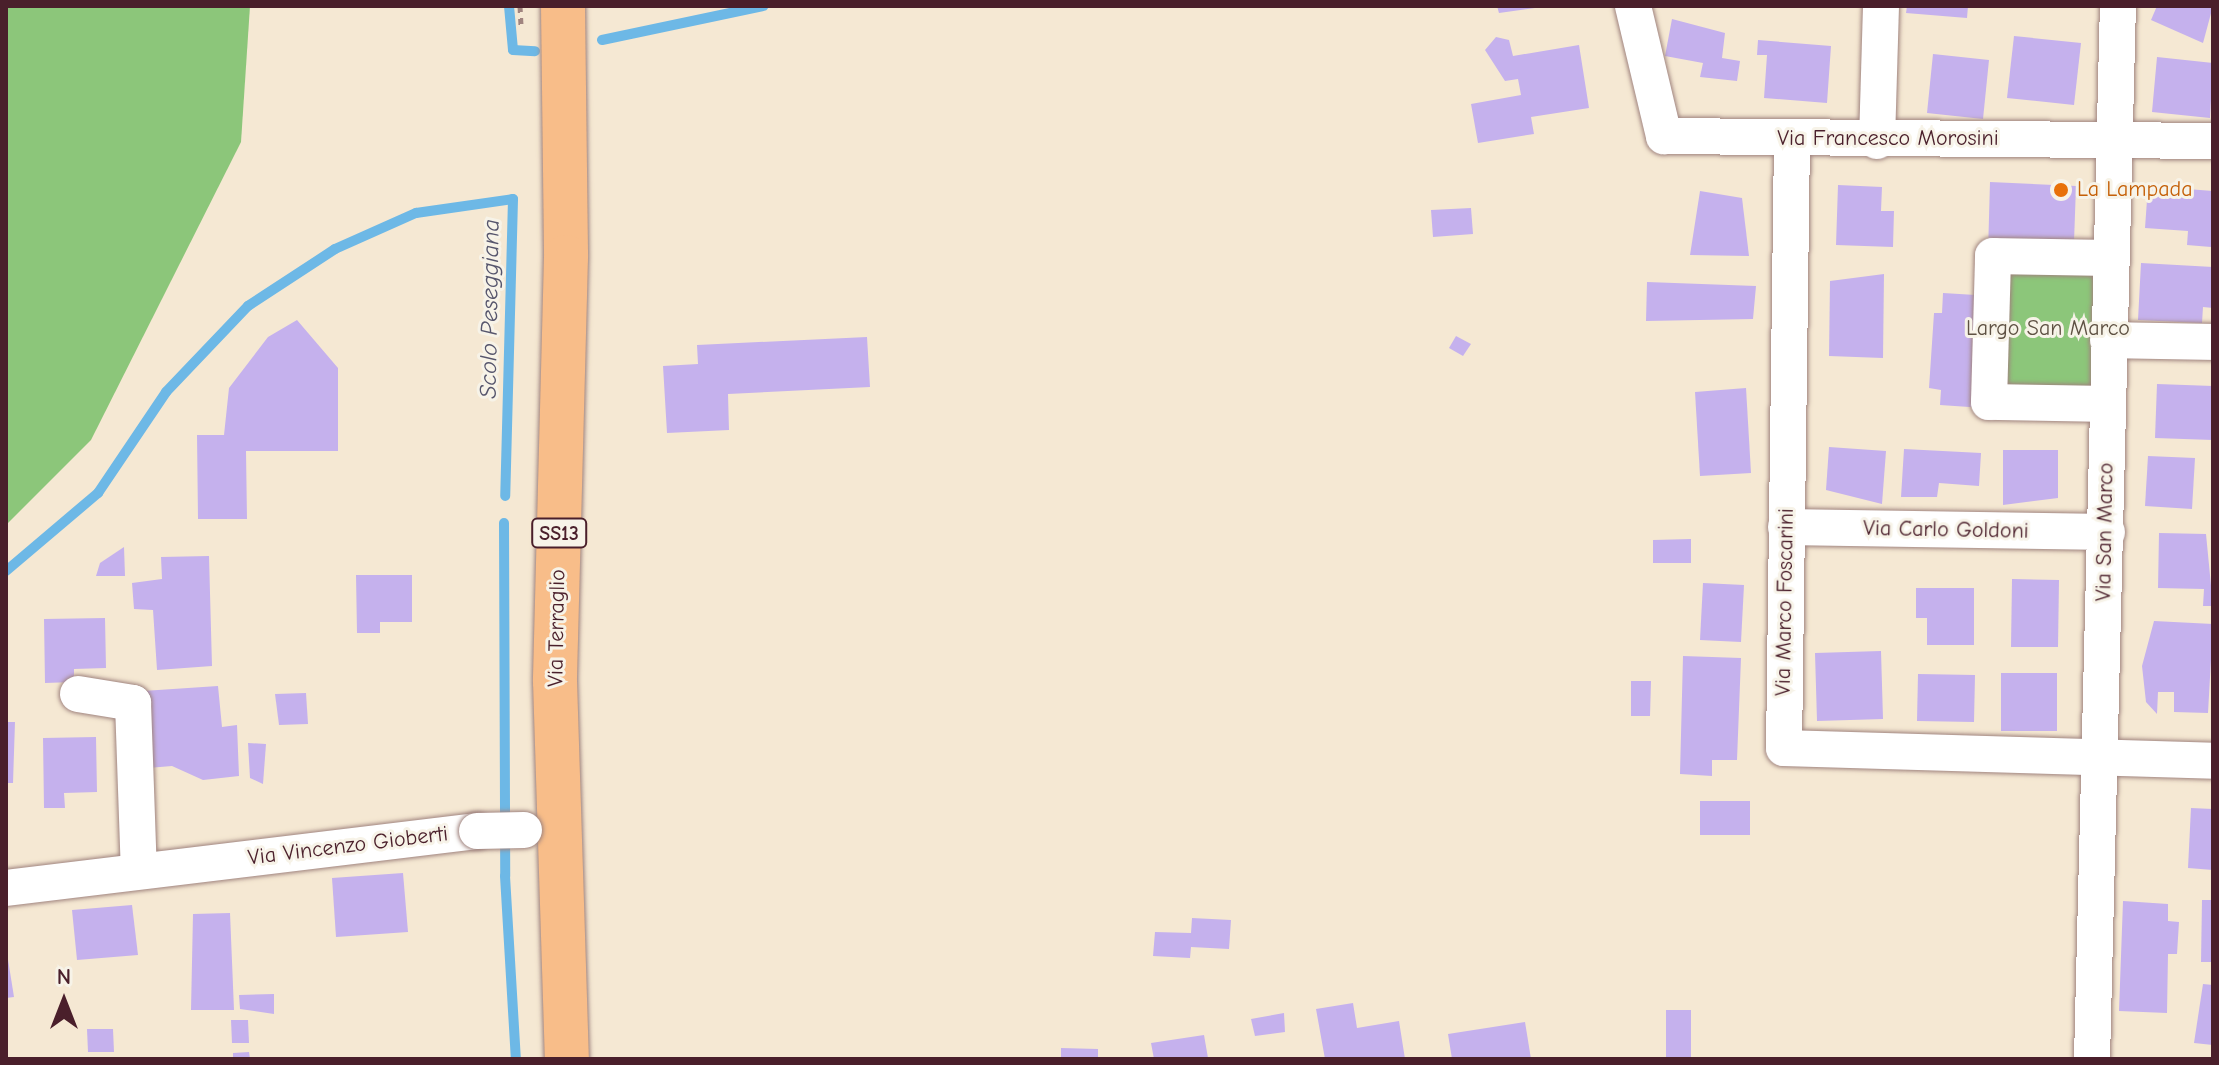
<!DOCTYPE html>
<style>
body{margin:0}
#map{position:relative;width:2219px;height:1065px;overflow:hidden;background:#f5e8d3;font-family:"Comic Neue",sans-serif}
div>[style]{position:absolute}
.green>*{inset:0;background:#8cc67a}
.stream>*{height:10px;margin:-5px;padding:0 5px;transform-origin:5px;border-radius:5px;background:#6db8e6}
.building>*{inset:0;background:#c5b1ed}
.path>*{height:5px;margin-top:-2.5px;transform-origin:0;background:repeating-linear-gradient(90deg,#a0847f 0 6px,transparent 0 12px)}
.roads{filter:drop-shadow(0 0 2px #a0847f) drop-shadow(0 0 2px #a0847f)}
.minor>*{height:36px;margin:-18px;padding:0 18px;transform-origin:18px;border-radius:18px;background:#fff}
.major>*{height:44px;margin:-22px;padding:0 22px;transform-origin:22px;border-radius:22px;background:#f8bd89}
.bridges{filter:drop-shadow(0 0 2px #a0847f) drop-shadow(0 0 2px #a0847f)}
.minor-bridge>*{height:36px;margin:-18px;padding:0 18px;transform-origin:18px;border-radius:18px;background:#fff}
.dots>*{width:22px;height:22px;translate:-50% -50%;box-sizing:border-box;border:4px solid #f7f3e8;border-radius:50%}
span{translate:-50% -50%;white-space:nowrap;text-align:center;line-height:1.15;-webkit-text-stroke:6px #f7f3e8;paint-order:stroke}
.shield-label span{padding:2px 6px;background:#f7f3e8;border:2px solid;border-radius:6px;-webkit-text-stroke-width:0}
.shield-label{font-size:20px;color:#4a1f2b;font-weight:700}
.street-label{font-size:22px;color:#4a1f2b}
.food-label{font-size:22px;color:#c56008}
.left{translate:0 -50%;text-align:left}
.park-label{font-size:22px;color:#5e5143}
.water-label{font-size:24px;color:#56556c;font-style:italic}
.frame{position:absolute;inset:0;border:8px solid #4a1f2b;pointer-events:none}
.north{position:absolute;left:24px;top:961px;width:80px;height:80px;-webkit-text-stroke:6px #f7f3e8;paint-order:stroke;rotate:0deg;font-size:22px;font-weight:700;line-height:32px;text-align:center;color:#4a1f2b}
.north::after{content:'';display:block;margin:auto;width:28px;height:36px;background:#4a1f2b;clip-path:polygon(50% 0,100% 100%,50% 72%,0 100%)}
</style>
<div id="map">
<div class="green">
<i style="clip-path:polygon(6px 6px,250px 6px,241px 142px,91px 440px,6px 525px)"></i>
<i style="clip-path:polygon(2003px 266px,2095px 269px,2094px 391px,2001px 389px)"></i>
</div>
<div class="stream">
<i style="left:509px;top:6px;width:44px;rotate:84.8deg"></i>
<i style="left:513px;top:50px;width:22px;rotate:3deg"></i>
<i style="left:602px;top:40px;width:165px;rotate:-11.9deg"></i>
<i style="left:504px;top:523px;width:353px;rotate:89.8deg"></i>
<i style="left:505px;top:876px;width:183px;rotate:86.6deg"></i>
<i style="left:6px;top:571px;width:121px;rotate:-40.3deg"></i>
<i style="left:98px;top:493px;width:122px;rotate:-56deg"></i>
<i style="left:166px;top:392px;width:119px;rotate:-46.4deg"></i>
<i style="left:248px;top:306px;width:104px;rotate:-33.2deg"></i>
<i style="left:335px;top:249px;width:89px;rotate:-24deg"></i>
<i style="left:416px;top:213px;width:98px;rotate:-8.2deg"></i>
<i style="left:513px;top:199px;width:297px;rotate:91.5deg"></i>
</div>
<div class="building">
<i style="clip-path:polygon(1497px 6px,1542px 6px,1542px 7px,1499px 13px)"></i>
<i style="clip-path:polygon(1907px 6px,1968px 6px,1967px 18px,1906px 13px)"></i>
<i style="clip-path:polygon(2157px 6px,2213px 6px,2203px 43px,2151px 20px)"></i>
<i style="clip-path:polygon(1672px 19px,1725px 33px,1722px 58px,1740px 61px,1737px 81px,1700px 77px,1703px 63px,1665px 56px)"></i>
<i style="clip-path:polygon(2014px 36px,2081px 43px,2074px 105px,2007px 98px)"></i>
<i style="clip-path:polygon(1496px 37px,1509px 40px,1513px 56px,1579px 45px,1589px 108px,1531px 117px,1534px 134px,1478px 143px,1471px 104px,1521px 95px,1518px 79px,1505px 81px,1485px 50px)"></i>
<i style="clip-path:polygon(1758px 40px,1831px 46px,1827px 103px,1764px 98px,1767px 55px,1757px 55px)"></i>
<i style="clip-path:polygon(1933px 54px,1989px 60px,1983px 119px,1927px 113px)"></i>
<i style="clip-path:polygon(2157px 57px,2213px 63px,2210px 118px,2152px 112px)"></i>
<i style="clip-path:polygon(1990px 182px,2076px 186px,2073px 270px,1988px 253px)"></i>
<i style="clip-path:polygon(1838px 185px,1882px 187px,1881px 211px,1894px 211px,1893px 247px,1836px 245px)"></i>
<i style="clip-path:polygon(2148px 186px,2213px 191px,2211px 247px,2187px 245px,2188px 231px,2145px 228px)"></i>
<i style="clip-path:polygon(1700px 191px,1742px 198px,1749px 256px,1690px 255px)"></i>
<i style="clip-path:polygon(1471px 208px,1473px 234px,1433px 237px,1431px 210px)"></i>
<i style="clip-path:polygon(2141px 263px,2213px 267px,2213px 308px,2203px 307px,2202px 323px,2138px 320px)"></i>
<i style="clip-path:polygon(1884px 274px,1883px 358px,1829px 356px,1830px 281px)"></i>
<i style="clip-path:polygon(1647px 282px,1756px 286px,1753px 319px,1646px 321px)"></i>
<i style="clip-path:polygon(1943px 293px,1992px 296px,1984px 408px,1940px 405px,1941px 390px,1929px 388px,1934px 313px,1942px 313px)"></i>
<i style="clip-path:polygon(297px 320px,338px 368px,338px 451px,246px 451px,247px 519px,198px 519px,197px 435px,224px 435px,229px 388px,268px 337px)"></i>
<i style="clip-path:polygon(1456px 336px,1471px 344px,1463px 356px,1449px 348px)"></i>
<i style="clip-path:polygon(867px 337px,870px 387px,728px 394px,729px 430px,667px 433px,663px 366px,698px 364px,697px 345px)"></i>
<i style="clip-path:polygon(2157px 384px,2213px 386px,2213px 440px,2155px 438px)"></i>
<i style="clip-path:polygon(1746px 388px,1751px 473px,1700px 476px,1695px 392px)"></i>
<i style="clip-path:polygon(1829px 447px,1886px 451px,1882px 504px,1826px 490px)"></i>
<i style="clip-path:polygon(1904px 449px,1981px 453px,1979px 486px,1939px 483px,1937px 497px,1901px 497px)"></i>
<i style="clip-path:polygon(2003px 450px,2058px 450px,2058px 498px,2003px 505px)"></i>
<i style="clip-path:polygon(2148px 456px,2195px 458px,2192px 509px,2145px 506px)"></i>
<i style="clip-path:polygon(2159px 533px,2206px 534px,2213px 606px,2203px 606px,2204px 589px,2158px 588px)"></i>
<i style="clip-path:polygon(1691px 539px,1691px 563px,1653px 563px,1653px 540px)"></i>
<i style="clip-path:polygon(124px 547px,125px 576px,96px 576px,100px 563px)"></i>
<i style="clip-path:polygon(209px 556px,212px 666px,157px 670px,153px 610px,134px 609px,132px 583px,162px 579px,161px 557px)"></i>
<i style="clip-path:polygon(356px 575px,412px 575px,412px 622px,380px 622px,380px 633px,357px 633px)"></i>
<i style="clip-path:polygon(2012px 579px,2059px 580px,2058px 647px,2011px 647px)"></i>
<i style="clip-path:polygon(1703px 583px,1744px 585px,1741px 642px,1700px 640px)"></i>
<i style="clip-path:polygon(1916px 588px,1974px 588px,1974px 645px,1927px 645px,1927px 618px,1916px 618px)"></i>
<i style="clip-path:polygon(105px 618px,106px 668px,74px 669px,74px 682px,45px 683px,44px 619px)"></i>
<i style="clip-path:polygon(2154px 621px,2213px 624px,2208px 713px,2174px 712px,2174px 692px,2158px 692px,2157px 714px,2146px 702px,2142px 666px)"></i>
<i style="clip-path:polygon(1881px 651px,1883px 719px,1817px 721px,1815px 653px)"></i>
<i style="clip-path:polygon(1683px 656px,1741px 658px,1737px 760px,1712px 760px,1712px 776px,1680px 774px)"></i>
<i style="clip-path:polygon(2001px 673px,2057px 673px,2057px 731px,2001px 731px)"></i>
<i style="clip-path:polygon(1918px 674px,1975px 675px,1974px 722px,1917px 721px)"></i>
<i style="clip-path:polygon(1631px 681px,1651px 681px,1650px 716px,1631px 716px)"></i>
<i style="clip-path:polygon(218px 686px,222px 727px,237px 725px,239px 776px,203px 780px,172px 766px,148px 768px,143px 691px)"></i>
<i style="clip-path:polygon(306px 693px,308px 724px,279px 725px,275px 694px)"></i>
<i style="clip-path:polygon(6px 722px,15px 722px,13px 783px,6px 783px)"></i>
<i style="clip-path:polygon(96px 737px,97px 792px,64px 793px,65px 808px,44px 808px,43px 738px)"></i>
<i style="clip-path:polygon(248px 743px,266px 744px,263px 784px,250px 778px)"></i>
<i style="clip-path:polygon(1700px 801px,1750px 801px,1750px 835px,1700px 835px)"></i>
<i style="clip-path:polygon(2191px 808px,2213px 809px,2213px 870px,2188px 868px)"></i>
<i style="clip-path:polygon(403px 873px,408px 932px,336px 937px,332px 878px)"></i>
<i style="clip-path:polygon(2202px 900px,2213px 900px,2213px 962px,2201px 962px)"></i>
<i style="clip-path:polygon(2123px 901px,2168px 904px,2168px 921px,2179px 922px,2177px 954px,2168px 954px,2167px 1013px,2119px 1011px)"></i>
<i style="clip-path:polygon(132px 905px,138px 955px,77px 960px,72px 910px)"></i>
<i style="clip-path:polygon(230px 913px,234px 1010px,191px 1010px,193px 914px)"></i>
<i style="clip-path:polygon(1192px 918px,1231px 920px,1229px 949px,1191px 947px,1190px 958px,1153px 956px,1155px 932px,1191px 933px)"></i>
<i style="clip-path:polygon(6px 947px,14px 997px,6px 998px)"></i>
<i style="clip-path:polygon(2203px 984px,2213px 985px,2213px 1045px,2194px 1043px)"></i>
<i style="clip-path:polygon(274px 994px,274px 1014px,240px 1009px,239px 995px)"></i>
<i style="clip-path:polygon(1353px 1003px,1357px 1028px,1399px 1021px,1405px 1059px,1325px 1059px,1316px 1009px)"></i>
<i style="clip-path:polygon(1666px 1010px,1691px 1010px,1691px 1059px,1666px 1059px)"></i>
<i style="clip-path:polygon(1284px 1013px,1285px 1032px,1255px 1036px,1251px 1019px)"></i>
<i style="clip-path:polygon(231px 1020px,248px 1020px,249px 1043px,232px 1043px)"></i>
<i style="clip-path:polygon(1525px 1022px,1531px 1059px,1452px 1059px,1448px 1034px)"></i>
<i style="clip-path:polygon(87px 1029px,113px 1029px,114px 1052px,88px 1052px)"></i>
<i style="clip-path:polygon(1204px 1035px,1208px 1058px,1154px 1059px,1151px 1043px)"></i>
<i style="clip-path:polygon(1061px 1048px,1098px 1049px,1098px 1059px,1061px 1059px)"></i>
<i style="clip-path:polygon(249px 1052px,250px 1059px,233px 1059px,233px 1053px)"></i>
</div>
<div class="path">
<i style="left:520px;top:6px;width:19px;rotate:87deg"></i>
</div>
<div class="roads">
<div class="minor">
<i style="left:1633px;top:6px;width:134px;rotate:76.6deg"></i>
<i style="left:1664px;top:136px;width:549px;rotate:0.52deg"></i>
<i style="left:1792px;top:139px;width:609px;rotate:90.75deg"></i>
<i style="left:1784px;top:748px;width:429px;rotate:1.7deg"></i>
<i style="left:1877px;top:141px;width:135px;rotate:-88.3deg"></i>
<i style="left:2108px;top:340px;width:105px;rotate:1.1deg"></i>
<i style="left:2107px;top:404px;width:118px;rotate:-179deg"></i>
<i style="left:1989px;top:402px;width:146px;rotate:-88.4deg"></i>
<i style="left:1993px;top:256px;width:115px;rotate:1deg"></i>
<i style="left:1786px;top:527px;width:321px;rotate:0.9deg"></i>
<i style="left:78px;top:694px;width:56px;rotate:9.3deg"></i>
<i style="left:133px;top:703px;width:168px;rotate:88deg"></i>
<i style="left:6px;top:888px;width:474px;rotate:-6.9deg"></i>
<i style="left:2092px;top:1059px;width:1053px;rotate:-88.59deg"></i>
</div>
<div class="major">
<i style="left:563px;top:6px;width:251px;rotate:89.3deg"></i>
<i style="left:566px;top:257px;width:424px;rotate:91.5deg"></i>
<i style="left:555px;top:681px;width:378px;rotate:88.2deg"></i>
</div>
</div>
<div class="bridges">
<div class="minor-bridge">
<i style="left:477px;top:831px;width:47px;rotate:-1.2deg"></i>
</div>
</div>
<div class="dots">
<i style="left:2061px;top:190px;background:#e8710a"></i>
</div>
<div class="shield-label">
<span style="left:559px;top:533px">SS13</span>
</div>
<div class="street-label">
<span style="left:1888px;top:139px">Via Francesco Morosini</span>
<span style="left:1946px;top:530px;rotate:1deg">Via Carlo Goldoni</span>
<span style="left:2105px;top:532px;rotate:-89deg">Via San Marco</span>
<span style="left:1785px;top:602px;rotate:-89deg">Via Marco Foscarini</span>
<span style="left:557px;top:628px;rotate:-89deg">Via Terraglio</span>
<span style="left:348px;top:846px;rotate:-7deg">Via Vincenzo Gioberti</span>
</div>
<div class="food-label">
<span class="left" style="left:2077px;top:190px">La Lampada</span>
</div>
<div class="park-label">
<span style="left:2048px;top:329px">Largo San Marco</span>
</div>
<div class="water-label">
<span style="left:490px;top:309px;rotate:-89deg">Scolo Peseggiana</span>
</div>
<div class="frame"></div>
<div class="north">N</div>
</div>
